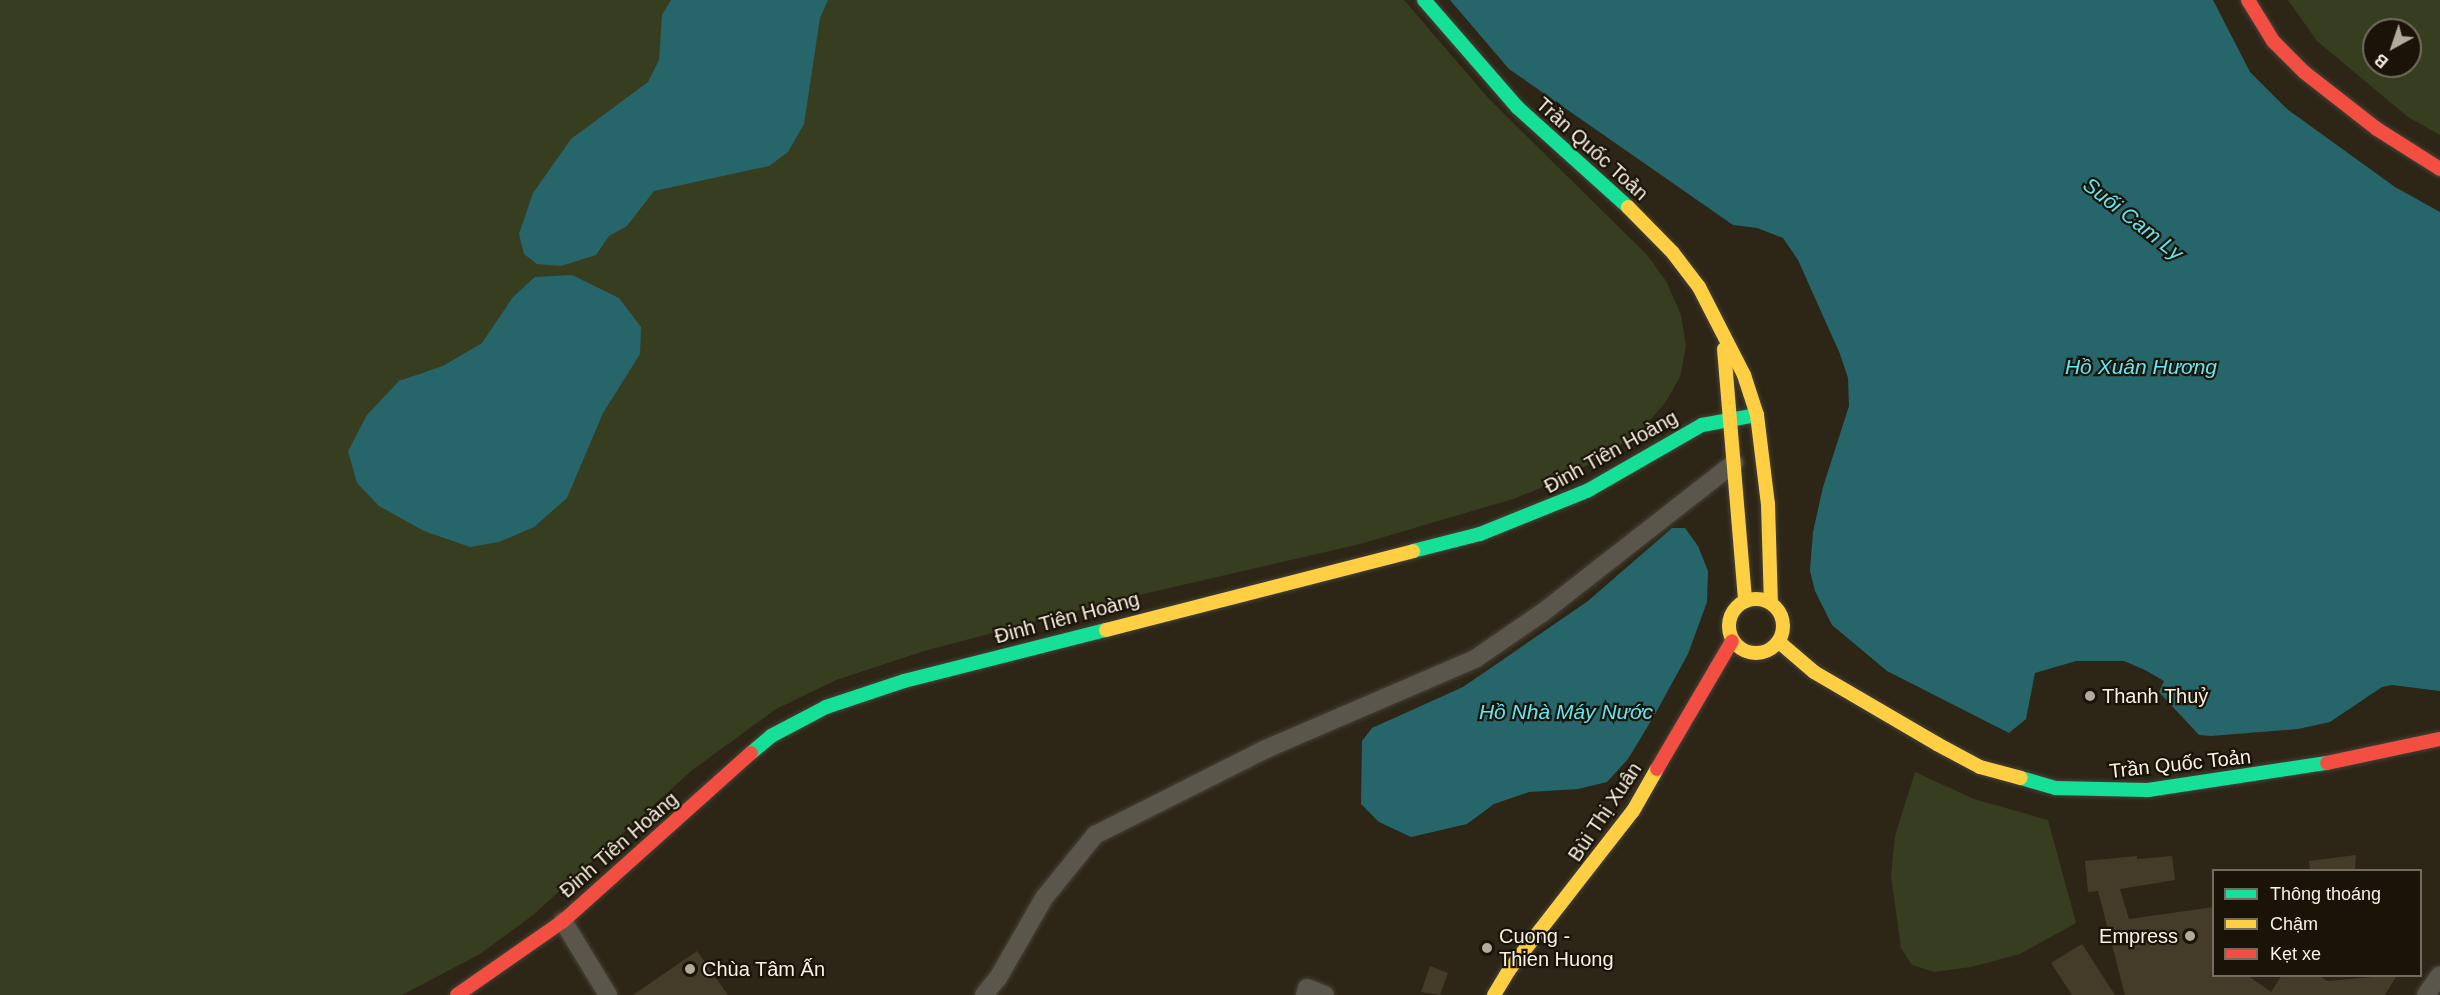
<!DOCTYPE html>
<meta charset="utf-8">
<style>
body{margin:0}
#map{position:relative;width:2440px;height:995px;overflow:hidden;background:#2d2617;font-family:Helvetica,sans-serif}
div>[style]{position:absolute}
.green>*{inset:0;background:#373e20}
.water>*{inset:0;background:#26656a}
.building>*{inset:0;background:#443c28}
.roads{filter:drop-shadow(0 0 2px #464136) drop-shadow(0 0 2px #464136)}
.street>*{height:18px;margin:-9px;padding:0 9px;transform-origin:9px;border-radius:9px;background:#5b564c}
.fast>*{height:14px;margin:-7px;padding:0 7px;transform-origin:7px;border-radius:7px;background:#16e098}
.slow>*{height:14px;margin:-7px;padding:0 7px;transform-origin:7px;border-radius:7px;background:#ffcf43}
.slow>.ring{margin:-7px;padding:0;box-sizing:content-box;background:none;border:14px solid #ffcf43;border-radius:50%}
.jam>*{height:14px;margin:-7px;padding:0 7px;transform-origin:7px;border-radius:7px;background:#f24e42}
.dots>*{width:16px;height:16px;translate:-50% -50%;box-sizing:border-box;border:3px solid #191308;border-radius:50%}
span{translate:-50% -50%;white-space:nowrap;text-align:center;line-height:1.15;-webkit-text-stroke:4.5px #191308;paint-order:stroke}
.street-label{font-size:20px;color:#f9f1e1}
.poi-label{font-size:20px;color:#f9f1e1}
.left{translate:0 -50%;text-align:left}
.right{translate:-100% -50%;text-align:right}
.water-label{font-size:21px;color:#62e6f3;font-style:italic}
.legend{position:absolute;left:2212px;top:869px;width:210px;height:108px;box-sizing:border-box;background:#191308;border:2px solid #736c5f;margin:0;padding:8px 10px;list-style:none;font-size:18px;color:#f9f1e1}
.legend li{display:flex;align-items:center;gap:12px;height:30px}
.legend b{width:30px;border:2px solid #736c5f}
.north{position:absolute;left:2362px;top:18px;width:60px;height:60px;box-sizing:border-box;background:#191308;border:2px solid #736c5f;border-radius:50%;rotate:220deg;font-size:16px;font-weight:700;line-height:24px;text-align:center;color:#f9f1e1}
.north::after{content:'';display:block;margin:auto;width:21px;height:27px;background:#b2aa9a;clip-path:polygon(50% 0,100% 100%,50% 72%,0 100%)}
</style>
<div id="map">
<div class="green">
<i style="clip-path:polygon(0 0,1404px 0,1489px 99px,1647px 255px,1666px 281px,1681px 315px,1686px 346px,1680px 377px,1665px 403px,1644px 427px,1617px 448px,1566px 477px,1516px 498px,1360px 544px,1126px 598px,924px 651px,836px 680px,776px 709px,691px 771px,533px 915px,480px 954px,402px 995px,0 995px)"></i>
<i style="clip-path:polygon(evenodd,2288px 0,2440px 0,2440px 135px,2408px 117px,2317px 41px,2288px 0,2374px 30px,2410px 30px,2410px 66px,2374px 66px,2374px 30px)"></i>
<i style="clip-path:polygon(1915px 772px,1974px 799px,2048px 820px,2076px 923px,2020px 954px,1971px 967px,1934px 972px,1912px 965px,1901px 948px,1891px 876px,1895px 836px)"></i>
</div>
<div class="water">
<i style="clip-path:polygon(671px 0,828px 0,820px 18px,804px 124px,788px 152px,769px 166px,654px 191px,627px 226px,609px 236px,596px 255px,561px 266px,537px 264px,524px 254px,519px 234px,533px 193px,571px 139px,648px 82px,659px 60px,662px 15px)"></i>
<i style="clip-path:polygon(1450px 0,2213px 0,2250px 72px,2287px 109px,2395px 187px,2440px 212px,2440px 691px,2392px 685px,2382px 687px,2330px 722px,2298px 729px,2211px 736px,2199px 735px,2159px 692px,2164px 681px,2145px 670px,2124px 661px,2076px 661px,2035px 673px,2026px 719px,2009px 733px,1887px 671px,1832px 625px,1815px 591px,1810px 571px,1813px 532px,1823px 487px,1849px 406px,1848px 378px,1840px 354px,1798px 260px,1783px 238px,1757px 228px,1733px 225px,1509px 69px)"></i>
<i style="clip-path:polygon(572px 275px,619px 298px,641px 327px,640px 354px,603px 413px,567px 498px,534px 527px,499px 542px,470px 547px,424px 531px,379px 506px,357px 483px,348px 451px,367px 415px,399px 381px,443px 366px,482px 343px,513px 297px,535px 277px)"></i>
<i style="clip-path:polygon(1672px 528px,1685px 528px,1698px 546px,1708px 571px,1707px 602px,1688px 654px,1654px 716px,1628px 759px,1607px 782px,1578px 789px,1529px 792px,1494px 804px,1467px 824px,1411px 837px,1379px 822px,1361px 804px,1362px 741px,1372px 728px,1463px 687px,1588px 601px)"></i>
</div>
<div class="building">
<i style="clip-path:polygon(2356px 855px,2355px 870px,2310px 870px,2309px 861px)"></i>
<i style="clip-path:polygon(2137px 856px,2137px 859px,2172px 856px,2175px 880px,2120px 889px,2129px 919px,2214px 907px,2214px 975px,2247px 975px,2271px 992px,2282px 975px,2319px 975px,2327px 981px,2397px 975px,2385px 995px,2125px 995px,2098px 891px,2088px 892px,2085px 861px)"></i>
<i style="clip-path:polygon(2082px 944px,2115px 995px,2072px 995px,2051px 963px)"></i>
<i style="clip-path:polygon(697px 951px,728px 995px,633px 995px)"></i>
<i style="clip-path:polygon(1430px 966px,1448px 973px,1440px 995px,1421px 992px)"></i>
</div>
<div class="roads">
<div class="street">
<i style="left:563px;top:921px;width:87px;rotate:58.7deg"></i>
<i style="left:984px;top:995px;width:22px;rotate:-51deg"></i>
<i style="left:998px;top:978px;width:92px;rotate:-60.1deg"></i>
<i style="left:1044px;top:898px;width:81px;rotate:-51deg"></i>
<i style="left:1095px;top:835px;width:191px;rotate:-26.7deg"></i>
<i style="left:1266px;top:749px;width:228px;rotate:-23.3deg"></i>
<i style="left:1475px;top:659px;width:81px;rotate:-34.5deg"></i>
<i style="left:1542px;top:613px;width:244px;rotate:-38deg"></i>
<i style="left:1305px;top:995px;width:7px;rotate:-74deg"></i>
<i style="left:1307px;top:988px;width:19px;rotate:21deg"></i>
<i style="left:2426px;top:995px;width:24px;rotate:-55deg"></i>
</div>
<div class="fast">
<i style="left:1424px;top:0;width:142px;rotate:49deg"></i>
<i style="left:1517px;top:107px;width:149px;rotate:42deg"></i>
<i style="left:1413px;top:551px;width:69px;rotate:-14.2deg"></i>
<i style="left:1480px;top:534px;width:115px;rotate:-21.9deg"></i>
<i style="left:1587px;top:491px;width:133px;rotate:-29.9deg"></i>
<i style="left:1702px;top:425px;width:56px;rotate:-10.3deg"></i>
<i style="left:751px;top:753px;width:26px;rotate:-40deg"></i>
<i style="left:771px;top:736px;width:62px;rotate:-27.8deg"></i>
<i style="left:826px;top:707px;width:82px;rotate:-18.4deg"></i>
<i style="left:904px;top:681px;width:208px;rotate:-14.2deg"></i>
<i style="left:2021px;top:778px;width:35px;rotate:16deg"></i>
<i style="left:2055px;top:788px;width:93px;rotate:1.2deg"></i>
<i style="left:2148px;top:790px;width:181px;rotate:-8.6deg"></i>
</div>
<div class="slow">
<i style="left:1628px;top:207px;width:64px;rotate:45.6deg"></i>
<i style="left:1673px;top:253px;width:43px;rotate:52.6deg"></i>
<i style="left:1699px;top:287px;width:99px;rotate:62.9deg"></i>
<i style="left:1744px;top:375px;width:42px;rotate:72deg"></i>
<i style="left:1757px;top:415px;width:90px;rotate:83deg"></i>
<i style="left:1768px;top:504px;width:99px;rotate:88.3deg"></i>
<i style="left:1724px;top:349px;width:253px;rotate:85.2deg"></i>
<i class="ring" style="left:1729px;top:599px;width:40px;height:40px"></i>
<i style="left:1106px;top:630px;width:317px;rotate:-14.4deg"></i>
<i style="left:1779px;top:642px;width:46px;rotate:40.6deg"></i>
<i style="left:1814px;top:672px;width:143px;rotate:30.3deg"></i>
<i style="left:1937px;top:744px;width:49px;rotate:28.1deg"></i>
<i style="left:1980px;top:767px;width:42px;rotate:15deg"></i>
<i style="left:1494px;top:995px;width:29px;rotate:-59deg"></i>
<i style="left:1509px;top:970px;width:202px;rotate:-52.1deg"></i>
<i style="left:1633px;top:811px;width:48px;rotate:-60.3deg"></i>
</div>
<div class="jam">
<i style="left:2248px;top:0;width:48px;rotate:58.6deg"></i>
<i style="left:2273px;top:41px;width:44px;rotate:45deg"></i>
<i style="left:2304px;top:72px;width:93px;rotate:38deg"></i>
<i style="left:2377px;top:129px;width:75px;rotate:32.4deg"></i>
<i style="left:2327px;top:763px;width:116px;rotate:-12deg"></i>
<i style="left:1657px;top:769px;width:148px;rotate:-59.6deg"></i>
<i style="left:457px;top:995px;width:129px;rotate:-34.9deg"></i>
<i style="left:563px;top:921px;width:252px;rotate:-41.8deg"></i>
</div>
</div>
<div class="dots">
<i style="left:2090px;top:696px;background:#b2aa9a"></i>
<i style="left:2190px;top:936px;background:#b2aa9a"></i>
<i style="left:1487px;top:948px;background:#b2aa9a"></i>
<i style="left:690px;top:969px;background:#b2aa9a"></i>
</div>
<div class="street-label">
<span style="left:1592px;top:149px;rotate:42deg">Trần Quốc Toản</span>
<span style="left:1611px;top:452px;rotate:-29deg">Đinh Tiên Hoàng</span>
<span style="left:1067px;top:618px;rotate:-15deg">Đinh Tiên Hoàng</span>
<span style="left:2180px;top:764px;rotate:-6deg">Trần Quốc Toản</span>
<span style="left:1605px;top:812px;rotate:-56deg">Bùi Thị Xuân</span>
<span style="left:619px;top:845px;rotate:-41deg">Đinh Tiên Hoàng</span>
</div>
<div class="poi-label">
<span class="left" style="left:2102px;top:696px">Thanh Thuỷ</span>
<span class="left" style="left:1499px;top:948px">Cuong -<br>Thien Huong</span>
<span class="right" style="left:2178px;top:936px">Empress</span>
<span class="left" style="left:702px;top:969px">Chùa Tâm Ấn</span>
</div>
<div class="water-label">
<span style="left:2133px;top:219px;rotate:38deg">Suối Cam Ly</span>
<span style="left:2141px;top:367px">Hồ Xuân Hương</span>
<span style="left:1566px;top:712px">Hồ Nhà Máy Nước</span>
</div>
<ul class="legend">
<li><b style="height:8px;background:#16e098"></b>Thông thoáng</li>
<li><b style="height:8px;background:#ffcf43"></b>Chậm</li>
<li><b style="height:8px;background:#f24e42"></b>Kẹt xe</li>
</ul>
<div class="north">B</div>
</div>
